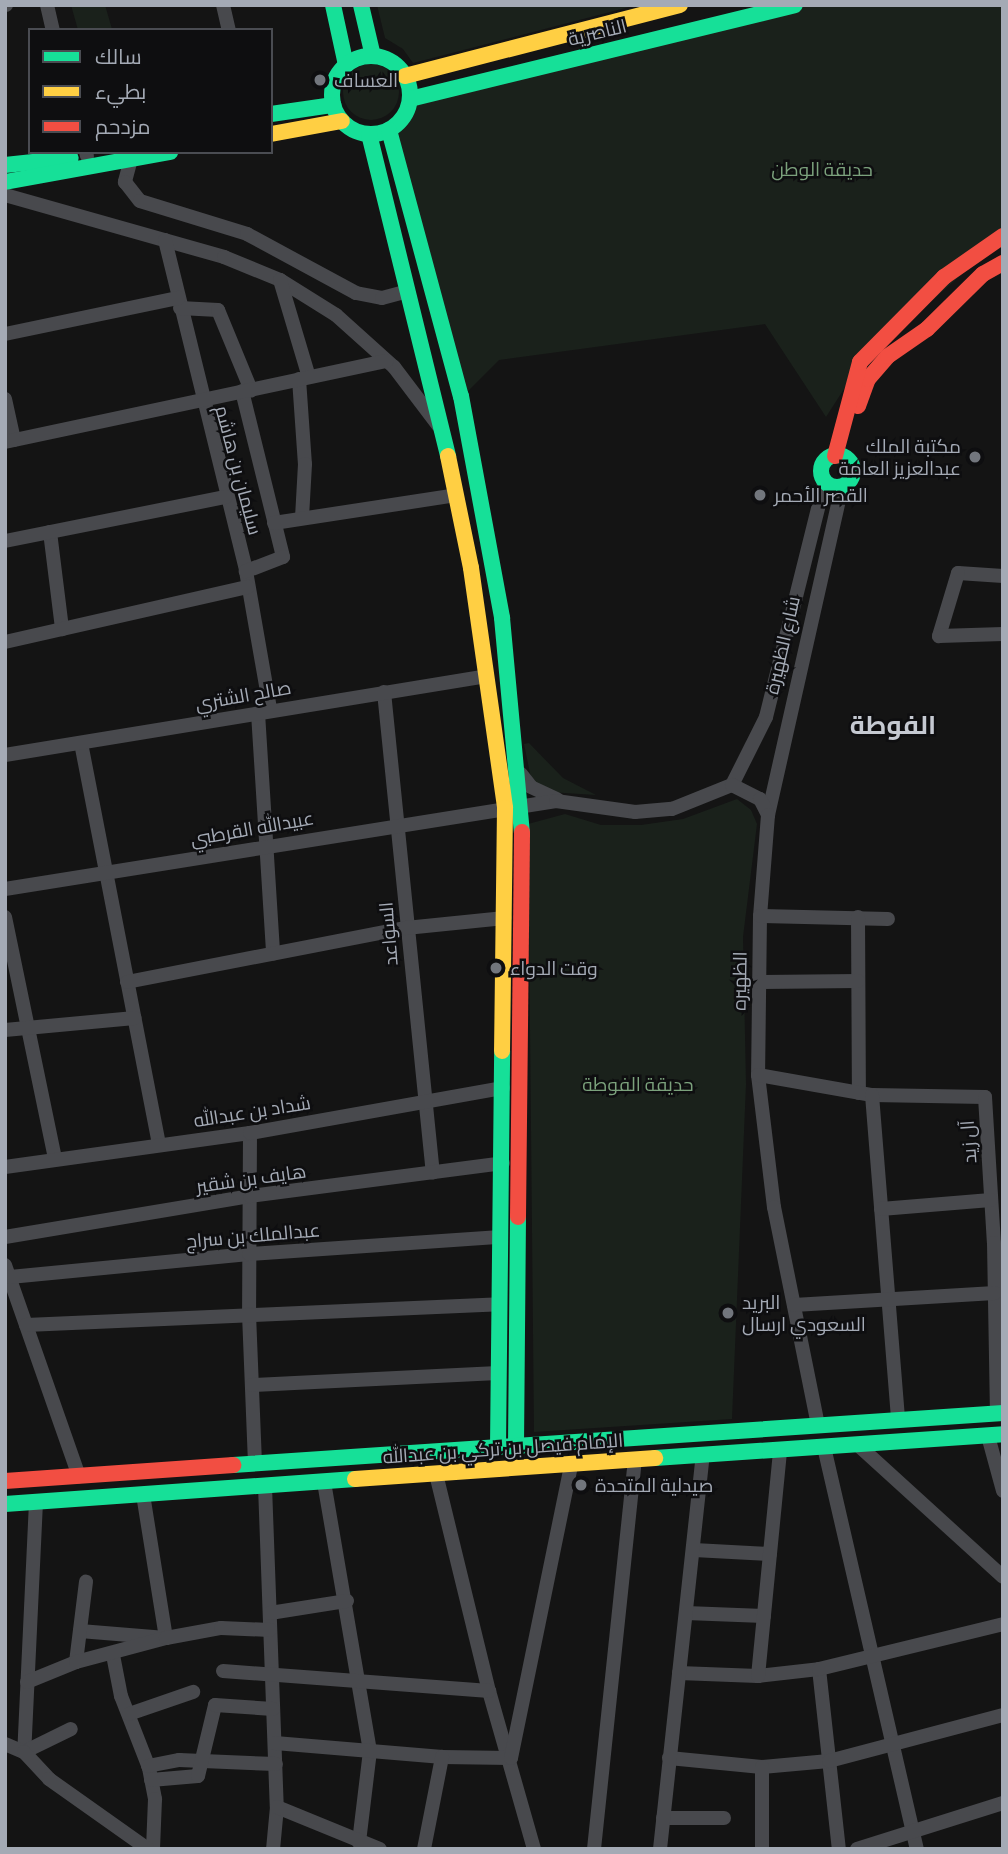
<!DOCTYPE html>
<meta charset="utf-8">
<style>
body{margin:0}
#map{position:relative;width:1008px;height:1854px;overflow:hidden;background:#141414;font-family:Barlow,Cairo,sans-serif}
div>[style]{position:absolute}
.green>*{inset:0;background:#1a211b}
.round{border-radius:50%}
.street>*{height:14px;margin:-7px;padding:0 7px;transform-origin:7px;border-radius:7px;background:#48494d}
.fast>*{height:16px;margin:-8px;padding:0 8px;transform-origin:8px;border-radius:8px;background:#16e098}
.fast>.ring{margin:-8px;padding:0;box-sizing:content-box;background:none;border:16px solid #16e098;border-radius:50%}
.slow>*{height:16px;margin:-8px;padding:0 8px;transform-origin:8px;border-radius:8px;background:#ffcf43}
.jam>*{height:16px;margin:-8px;padding:0 8px;transform-origin:8px;border-radius:8px;background:#f24e42}
.dots>*{width:19px;height:19px;translate:-50% -50%;box-sizing:border-box;border:4px solid #0e0e10;border-radius:50%}
span{translate:-50% -50%;white-space:nowrap;text-align:center;line-height:1.15;-webkit-text-stroke:5px #0e0e10;paint-order:stroke}
.street-label{font-size:19px;color:#a4aab5}
.poi-label{font-size:19px;color:#a4aab5}
.left{translate:0 -50%;text-align:left}
.right{translate:-100% -50%;text-align:right}
.park-label{font-size:19px;color:#7ba17c}
.district-label{font-size:26px;color:#c5c9d1;font-weight:700}
.frame{position:absolute;inset:0;border:7px solid #a4aab5;pointer-events:none}
.legend{position:absolute;left:28px;top:28px;width:245px;height:126px;box-sizing:border-box;background:#0e0e10;border:2px solid #4a4c52;margin:0;padding:9px 12px;list-style:none;font-size:21px;color:#a4aab5}
.legend li{display:flex;align-items:center;gap:14px;height:35px}
.legend b{width:35px;border:2px solid #4a4c52}
</style>
<div id="map">
<div class="green">
<i style="clip-path:polygon(71px 5px,105px 5px,112px 29px,78px 30px)"></i>
<i style="clip-path:polygon(377px 5px,637px 5px,413px 63px,403px 49px,385px 38px)"></i>
<i style="clip-path:polygon(803px 5px,1003px 5px,1003px 238px,860px 364px,826px 417px,765px 324px,499px 360px,461px 398px,389px 132px,401px 123px,410px 102px)"></i>
<i class="round" style="left:343px;top:64px;width:56px;height:56px"></i>
<i style="clip-path:polygon(529px 743px,563px 778px,596px 795px,549px 792px,532px 783px,524px 744px)"></i>
<i style="clip-path:polygon(737px 799px,751px 810px,757px 824px,743px 937px,746px 1084px,732px 1419px,534px 1432px,528px 824px,565px 814px,601px 825px,641px 825px,683px 819px)"></i>
</div>
<div class="street">
<i style="left:5px;top:5px;width:1px"></i>
<i style="left:47px;top:5px;width:26px;rotate:77deg"></i>
<i style="left:223px;top:5px;width:26px;rotate:77deg"></i>
<i style="left:86px;top:152px;width:4px;rotate:76deg"></i>
<i style="left:131px;top:159px;width:24px;rotate:105deg"></i>
<i style="left:125px;top:182px;width:24px;rotate:52deg"></i>
<i style="left:140px;top:201px;width:112px;rotate:17.1deg"></i>
<i style="left:247px;top:234px;width:124px;rotate:28.4deg"></i>
<i style="left:356px;top:293px;width:26px;rotate:11deg"></i>
<i style="left:382px;top:298px;width:27px;rotate:-15deg"></i>
<i style="left:5px;top:195px;width:228px;rotate:15.8deg"></i>
<i style="left:224px;top:257px;width:61px;rotate:22.3deg"></i>
<i style="left:280px;top:280px;width:66px;rotate:32deg"></i>
<i style="left:336px;top:315px;width:78px;rotate:41.9deg"></i>
<i style="left:394px;top:367px;width:73px;rotate:52.8deg"></i>
<i style="left:165px;top:240px;width:341px;rotate:76.2deg"></i>
<i style="left:246px;top:571px;width:140px;rotate:80.1deg"></i>
<i style="left:280px;top:280px;width:101px;rotate:73.4deg"></i>
<i style="left:180px;top:308px;width:38px;rotate:3deg"></i>
<i style="left:218px;top:310px;width:87px;rotate:67.6deg"></i>
<i style="left:5px;top:334px;width:177px;rotate:-11.8deg"></i>
<i style="left:299px;top:379px;width:85px;rotate:86deg"></i>
<i style="left:305px;top:464px;width:53px;rotate:93.2deg"></i>
<i style="left:242px;top:391px;width:171px;rotate:76.1deg"></i>
<i style="left:283px;top:557px;width:40px;rotate:159deg"></i>
<i style="left:5px;top:399px;width:42px;rotate:77.6deg"></i>
<i style="left:5px;top:442px;width:390px;rotate:-12deg"></i>
<i style="left:274px;top:523px;width:184px;rotate:-8.7deg"></i>
<i style="left:50px;top:532px;width:98px;rotate:82.9deg"></i>
<i style="left:5px;top:541px;width:225px;rotate:-11.3deg"></i>
<i style="left:1003px;top:576px;width:45px;rotate:-176.2deg"></i>
<i style="left:958px;top:573px;width:66px;rotate:106.8deg"></i>
<i style="left:939px;top:636px;width:64px;rotate:-1.8deg"></i>
<i style="left:5px;top:642px;width:249px;rotate:-12.8deg"></i>
<i style="left:384px;top:692px;width:483px;rotate:84.2deg"></i>
<i style="left:258px;top:713px;width:241px;rotate:86.4deg"></i>
<i style="left:81px;top:743px;width:409px;rotate:79deg"></i>
<i style="left:5px;top:755px;width:488px;rotate:-9.3deg"></i>
<i style="left:521px;top:774px;width:16px;rotate:52deg"></i>
<i style="left:531px;top:787px;width:29px;rotate:25deg"></i>
<i style="left:732px;top:785px;width:76px;rotate:-63.4deg"></i>
<i style="left:766px;top:717px;width:244px;rotate:-76deg"></i>
<i style="left:768px;top:815px;width:337px;rotate:-77.3deg"></i>
<i style="left:5px;top:889px;width:558px;rotate:-9.07deg"></i>
<i style="left:556px;top:801px;width:80px;rotate:7.9deg"></i>
<i style="left:635px;top:812px;width:37px;rotate:-5deg"></i>
<i style="left:672px;top:809px;width:65px;rotate:-21.8deg"></i>
<i style="left:732px;top:785px;width:31px;rotate:27deg"></i>
<i style="left:760px;top:799px;width:18px;rotate:63deg"></i>
<i style="left:768px;top:815px;width:101px;rotate:94.5deg"></i>
<i style="left:760px;top:916px;width:159px;rotate:90.7deg"></i>
<i style="left:758px;top:1075px;width:133px;rotate:83.1deg"></i>
<i style="left:774px;top:1207px;width:222px;rotate:78.6deg"></i>
<i style="left:760px;top:916px;width:128px;rotate:1.3deg"></i>
<i style="left:5px;top:917px;width:247px;rotate:78.3deg"></i>
<i style="left:858px;top:917px;width:176px;rotate:89.7deg"></i>
<i style="left:127px;top:982px;width:284px;rotate:-11deg"></i>
<i style="left:406px;top:928px;width:99px;rotate:-5.8deg"></i>
<i style="left:758px;top:982px;width:100px;rotate:-0.6deg"></i>
<i style="left:5px;top:1030px;width:130px;rotate:-5.3deg"></i>
<i style="left:758px;top:1075px;width:116px;rotate:10deg"></i>
<i style="left:872px;top:1095px;width:113px;rotate:1deg"></i>
<i style="left:985px;top:1097px;width:146px;rotate:86.5deg"></i>
<i style="left:994px;top:1243px;width:171px;rotate:89deg"></i>
<i style="left:872px;top:1095px;width:325px;rotate:85.4deg"></i>
<i style="left:250px;top:1133px;width:181px;rotate:90.3deg"></i>
<i style="left:249px;top:1314px;width:150px;rotate:87.7deg"></i>
<i style="left:5px;top:1167px;width:247px;rotate:-7.9deg"></i>
<i style="left:250px;top:1133px;width:257px;rotate:-10.1deg"></i>
<i style="left:881px;top:1209px;width:110px;rotate:-4.7deg"></i>
<i style="left:5px;top:1237px;width:248px;rotate:-9.5deg"></i>
<i style="left:250px;top:1196px;width:255px;rotate:-7.4deg"></i>
<i style="left:5px;top:1265px;width:224px;rotate:70.7deg"></i>
<i style="left:10px;top:1277px;width:240px;rotate:-5.5deg"></i>
<i style="left:249px;top:1254px;width:252px;rotate:-3.9deg"></i>
<i style="left:794px;top:1305px;width:201px;rotate:-3.4deg"></i>
<i style="left:26px;top:1325px;width:474px;rotate:-2.5deg"></i>
<i style="left:252px;top:1385px;width:246px;rotate:-2.8deg"></i>
<i style="left:988px;top:1436px;width:57px;rotate:74.7deg"></i>
<i style="left:858px;top:1445px;width:196px;rotate:42.3deg"></i>
<i style="left:824px;top:1447px;width:413px;rotate:77deg"></i>
<i style="left:436px;top:1474px;width:223px;rotate:76.3deg"></i>
<i style="left:489px;top:1691px;width:164px;rotate:74.1deg"></i>
<i style="left:324px;top:1482px;width:273px;rotate:80.3deg"></i>
<i style="left:370px;top:1751px;width:92px;rotate:96.9deg"></i>
<i style="left:265px;top:1486px;width:321px;rotate:87.9deg"></i>
<i style="left:277px;top:1807px;width:42px;rotate:95.4deg"></i>
<i style="left:36px;top:1502px;width:250px;rotate:92.7deg"></i>
<i style="left:24px;top:1752px;width:52px;rotate:-26.1deg"></i>
<i style="left:694px;top:1550px;width:76px;rotate:3deg"></i>
<i style="left:270px;top:1613px;width:78px;rotate:-8.9deg"></i>
<i style="left:686px;top:1613px;width:78px;rotate:2.2deg"></i>
<i style="left:80px;top:1631px;width:86px;rotate:4.7deg"></i>
<i style="left:166px;top:1638px;width:145px;rotate:-99.1deg"></i>
<i style="left:113px;top:1655px;width:42px;rotate:79deg"></i>
<i style="left:121px;top:1696px;width:77px;rotate:68.7deg"></i>
<i style="left:149px;top:1768px;width:32px;rotate:79deg"></i>
<i style="left:155px;top:1799px;width:50px;rotate:92.3deg"></i>
<i style="left:76px;top:1662px;width:81px;rotate:-82.9deg"></i>
<i style="left:819px;top:1669px;width:181px;rotate:83.7deg"></i>
<i style="left:223px;top:1671px;width:267px;rotate:4.3deg"></i>
<i style="left:679px;top:1673px;width:79px;rotate:2.2deg"></i>
<i style="left:758px;top:1676px;width:61px;rotate:-6.5deg"></i>
<i style="left:819px;top:1669px;width:189px;rotate:-13.7deg"></i>
<i style="left:758px;top:1676px;width:227px;rotate:-84.4deg"></i>
<i style="left:27px;top:1682px;width:53px;rotate:-22.2deg"></i>
<i style="left:76px;top:1662px;width:93px;rotate:-14.9deg"></i>
<i style="left:166px;top:1638px;width:56px;rotate:-10.3deg"></i>
<i style="left:221px;top:1628px;width:49px;rotate:2.3deg"></i>
<i style="left:129px;top:1714px;width:68px;rotate:-19deg"></i>
<i style="left:275px;top:1743px;width:168px;rotate:4.8deg"></i>
<i style="left:442px;top:1757px;width:69px;rotate:0.8deg"></i>
<i style="left:511px;top:1758px;width:299px;rotate:-78.4deg"></i>
<i style="left:5px;top:1744px;width:21px;rotate:23deg"></i>
<i style="left:24px;top:1752px;width:37px;rotate:47deg"></i>
<i style="left:49px;top:1779px;width:121px;rotate:35.3deg"></i>
<i style="left:669px;top:1758px;width:93px;rotate:5.5deg"></i>
<i style="left:762px;top:1767px;width:67px;rotate:-5.1deg"></i>
<i style="left:829px;top:1761px;width:180px;rotate:-14.8deg"></i>
<i style="left:148px;top:1766px;width:32px;rotate:-11deg"></i>
<i style="left:179px;top:1760px;width:97px;rotate:2.4deg"></i>
<i style="left:762px;top:1767px;width:82px;rotate:90deg"></i>
<i style="left:151px;top:1780px;width:47px;rotate:-4.9deg"></i>
<i style="left:198px;top:1776px;width:73px;rotate:-76.5deg"></i>
<i style="left:215px;top:1705px;width:58px;rotate:3.9deg"></i>
<i style="left:277px;top:1807px;width:111px;rotate:22.2deg"></i>
<i style="left:663px;top:1818px;width:61px"></i>
<i style="left:424px;top:1849px;width:94px;rotate:-78.9deg"></i>
<i style="left:594px;top:1849px;width:391px;rotate:-84deg"></i>
<i style="left:660px;top:1849px;width:396px;rotate:-83.8deg"></i>
<i style="left:857px;top:1849px;width:153px;rotate:-17.5deg"></i>
</div>
<div class="fast">
<i style="left:333px;top:5px;width:61px;rotate:77.8deg"></i>
<i style="left:361px;top:5px;width:52px;rotate:76.8deg"></i>
<i class="ring" style="left:332px;top:56px;width:62px;height:62px"></i>
<i style="left:410px;top:99px;width:396px;rotate:-13.7deg"></i>
<i style="left:271px;top:114px;width:63px;rotate:-8.3deg"></i>
<i style="left:389px;top:130px;width:276px;rotate:74.9deg"></i>
<i style="left:461px;top:396px;width:226px;rotate:79.5deg"></i>
<i style="left:502px;top:618px;width:215px;rotate:84.7deg"></i>
<i style="left:369px;top:134px;width:332px;rotate:76.2deg"></i>
<i style="left:5px;top:165px;width:66px;rotate:-6.1deg"></i>
<i style="left:5px;top:182px;width:168px;rotate:-10.3deg"></i>
<i class="ring" style="left:821px;top:455px;width:16px;height:16px"></i>
<i style="left:516px;top:1446px;width:229px;rotate:-89.5deg"></i>
<i style="left:498px;top:1447px;width:396px;rotate:-89.4deg"></i>
<i style="left:655px;top:1458px;width:349px;rotate:-3.9deg"></i>
<i style="left:233px;top:1465px;width:772px;rotate:-3.86deg"></i>
<i style="left:5px;top:1504px;width:351px;rotate:-4.1deg"></i>
</div>
<div class="slow">
<i style="left:405px;top:76px;width:284px;rotate:-14.5deg"></i>
<i style="left:271px;top:134px;width:72px;rotate:-10.4deg"></i>
<i style="left:448px;top:456px;width:114px;rotate:78.4deg"></i>
<i style="left:471px;top:568px;width:242px;rotate:81.9deg"></i>
<i style="left:505px;top:808px;width:243px;rotate:90.7deg"></i>
<i style="left:355px;top:1479px;width:301px;rotate:-4deg"></i>
</div>
<div class="jam">
<i style="left:858px;top:406px;width:29px;rotate:-70deg"></i>
<i style="left:868px;top:379px;width:30px;rotate:-49deg"></i>
<i style="left:888px;top:356px;width:47px;rotate:-34.7deg"></i>
<i style="left:927px;top:329px;width:78px;rotate:-44.5deg"></i>
<i style="left:983px;top:274px;width:23px;rotate:-29deg"></i>
<i style="left:835px;top:456px;width:97px;rotate:-75.1deg"></i>
<i style="left:860px;top:362px;width:120px;rotate:-45.3deg"></i>
<i style="left:944px;top:277px;width:72px;rotate:-34.8deg"></i>
<i style="left:518px;top:1217px;width:385px;rotate:-89.4deg"></i>
<i style="left:5px;top:1481px;width:229px;rotate:-4deg"></i>
</div>
<div class="dots">
<i style="left:320px;top:80px;background:#72767d"></i>
<i style="left:975px;top:457px;background:#72767d"></i>
<i style="left:760px;top:495px;background:#72767d"></i>
<i style="left:496px;top:968px;background:#72767d"></i>
<i style="left:728px;top:1313px;background:#72767d"></i>
<i style="left:581px;top:1485px;background:#72767d"></i>
</div>
<div class="street-label">
<span style="left:597px;top:32px;rotate:-14deg">الناصرية</span>
<span style="left:239px;top:470px;rotate:75deg">سليمان بن هاشم</span>
<span style="left:782px;top:645px;rotate:-77deg">شارع الظهيرة</span>
<span style="left:243px;top:695px;rotate:-10deg">صالح الشتري</span>
<span style="left:252px;top:828px;rotate:-10deg">عبيدالله القرطبي</span>
<span style="left:388px;top:934px;rotate:-95deg">السواعد</span>
<span style="left:739px;top:981px;rotate:-89deg">الظهيره</span>
<span style="left:252px;top:1111px;rotate:-9deg">شداد بن عبدالله</span>
<span style="left:968px;top:1142px;rotate:-94deg">آل زيد</span>
<span style="left:251px;top:1178px;rotate:-8deg">هايف بن شقير</span>
<span style="left:253px;top:1235px;rotate:-5deg">عبدالملك بن سراج</span>
<span style="left:503px;top:1448px;rotate:-4deg">الإمام فيصل بن تركي بن عبدالله</span>
</div>
<div class="poi-label">
<span class="left" style="left:334px;top:80px">العساف</span>
<span class="right" style="left:961px;top:457px">مكتبة الملك<br>عبدالعزيز العامة</span>
<span class="left" style="left:774px;top:495px">القصر الأحمر</span>
<span class="left" style="left:510px;top:968px">وقت الدواء</span>
<span class="left" style="left:742px;top:1313px">البريد<br>السعودي ارسال</span>
<span class="left" style="left:595px;top:1485px">صيدلية المتحدة</span>
</div>
<div class="park-label">
<span style="left:822px;top:169px">حديقة الوطن</span>
<span style="left:638px;top:1084px">حديقة الفوطة</span>
</div>
<div class="district-label">
<span style="left:893px;top:724px">الفوطة</span>
</div>
<div class="frame"></div>
<ul class="legend">
<li><b style="height:9px;background:#16e098"></b>سالك</li>
<li><b style="height:9px;background:#ffcf43"></b>بطيء</li>
<li><b style="height:9px;background:#f24e42"></b>مزدحم</li>
</ul>
</div>
